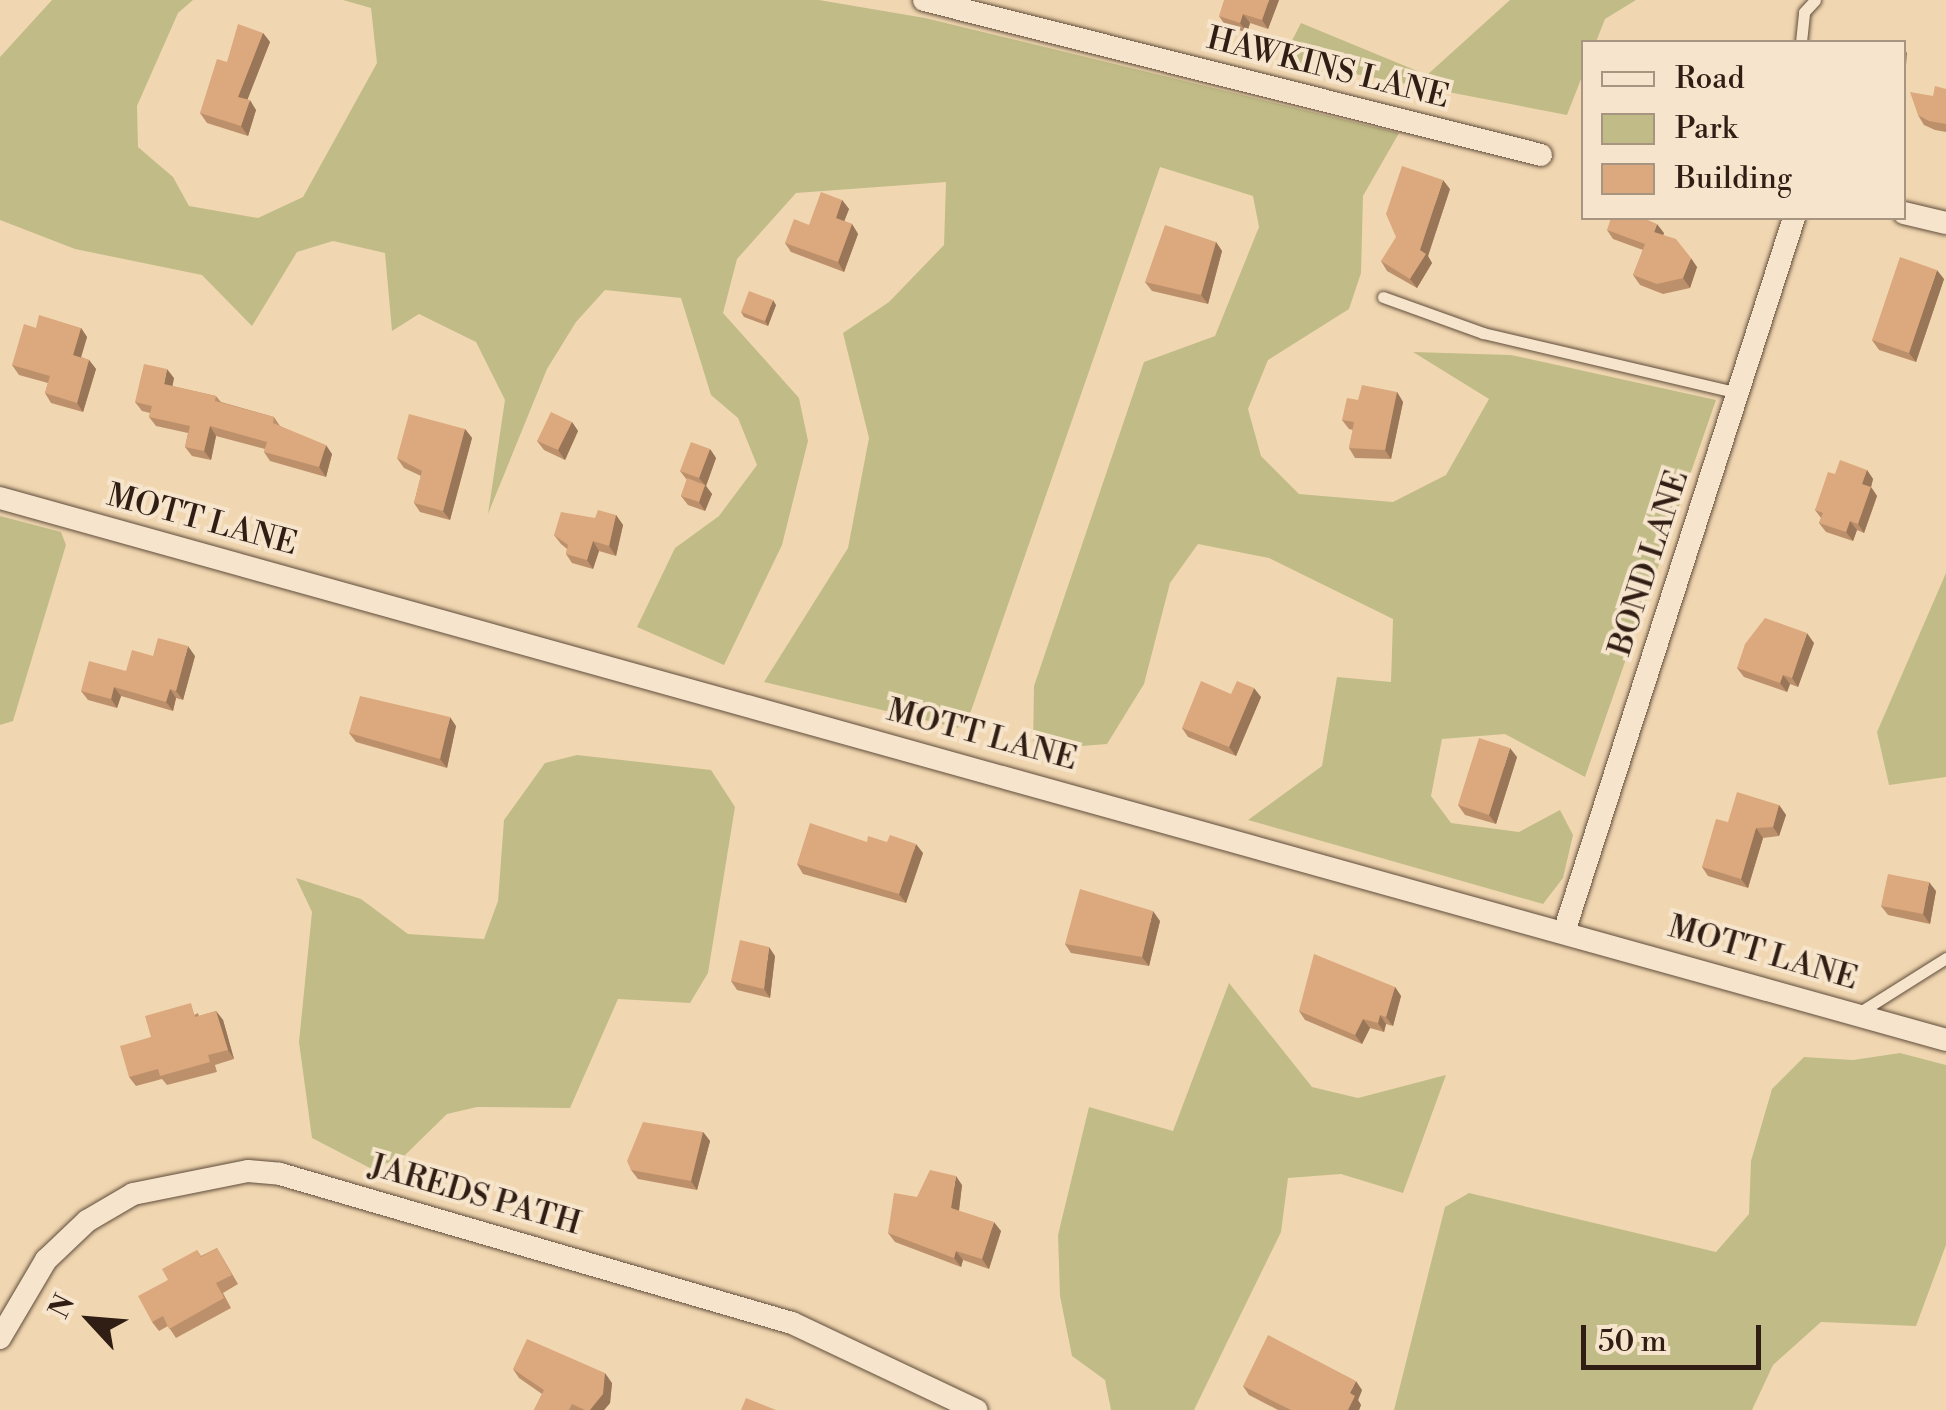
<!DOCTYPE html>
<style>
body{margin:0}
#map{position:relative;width:1946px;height:1410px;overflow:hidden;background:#f1d7b1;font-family:"Libre Bodoni",serif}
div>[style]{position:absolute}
.green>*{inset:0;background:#c1bc87}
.roads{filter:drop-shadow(0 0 2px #604c3b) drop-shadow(0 0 2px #604c3b)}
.lane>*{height:11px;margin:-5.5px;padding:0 5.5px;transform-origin:5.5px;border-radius:5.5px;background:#f6e5cc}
.street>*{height:22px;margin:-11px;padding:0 11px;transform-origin:11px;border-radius:11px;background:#f6e5cc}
.wall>*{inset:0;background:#bd906c}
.shaded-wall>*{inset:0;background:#9a7658}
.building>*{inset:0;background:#dca87d}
span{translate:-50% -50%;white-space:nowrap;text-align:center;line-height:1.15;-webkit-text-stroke:8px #f6e5cc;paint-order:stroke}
.street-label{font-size:32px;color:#301d14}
.legend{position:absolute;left:1581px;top:40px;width:325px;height:180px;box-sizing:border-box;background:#f6e5cc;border:2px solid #a79582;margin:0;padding:12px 18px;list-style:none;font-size:30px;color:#301d14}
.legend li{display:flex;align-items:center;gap:20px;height:50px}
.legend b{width:50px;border:2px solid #a79582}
.north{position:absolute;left:40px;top:1270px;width:100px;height:100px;-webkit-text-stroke:8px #f6e5cc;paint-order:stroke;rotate:296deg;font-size:28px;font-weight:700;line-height:40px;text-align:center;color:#301d14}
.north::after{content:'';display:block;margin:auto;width:35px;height:45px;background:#301d14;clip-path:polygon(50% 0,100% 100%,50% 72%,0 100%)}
.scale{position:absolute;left:1581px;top:1325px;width:180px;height:45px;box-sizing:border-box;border:5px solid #301d14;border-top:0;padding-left:12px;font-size:30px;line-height:35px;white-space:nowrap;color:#301d14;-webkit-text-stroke:8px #f6e5cc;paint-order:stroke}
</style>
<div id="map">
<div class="green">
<i style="clip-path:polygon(52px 0,193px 0,178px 13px,137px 106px,138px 147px,173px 177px,189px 206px,258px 218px,303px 197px,377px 63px,371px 8px,343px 0,819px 0,925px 18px,1399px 133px,1363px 196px,1361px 273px,1349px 309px,1268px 360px,1248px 409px,1261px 456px,1299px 494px,1393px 502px,1446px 475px,1489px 399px,1413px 352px,1511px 355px,1716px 400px,1585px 777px,1505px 734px,1442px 739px,1431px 796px,1451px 823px,1519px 832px,1560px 810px,1573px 835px,1563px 878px,1543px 904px,1248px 820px,1322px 766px,1337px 677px,1391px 682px,1393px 619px,1269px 558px,1198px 544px,1170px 583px,1144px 684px,1107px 744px,1033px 750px,1034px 686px,1144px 362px,1215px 336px,1259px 227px,1253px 196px,1160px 167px,971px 711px,958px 728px,764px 682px,848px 548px,869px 438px,843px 333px,889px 302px,944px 245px,946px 182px,796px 193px,737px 259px,723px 313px,799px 398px,808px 441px,782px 545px,724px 665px,637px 627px,675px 548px,719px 516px,757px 465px,738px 418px,711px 395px,681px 298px,605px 290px,576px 322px,547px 369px,488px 514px,505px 400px,476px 342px,419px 314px,392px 331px,385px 253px,333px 241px,297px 252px,252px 326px,202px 275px,75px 249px,0 220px,0 57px)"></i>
<i style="clip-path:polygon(1510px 0,1636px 0,1605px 19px,1596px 42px,1584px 42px,1583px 74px,1567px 115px,1282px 60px,1301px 23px,1427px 75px)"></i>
<i style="clip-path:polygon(0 516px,61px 532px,66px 545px,13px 721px,0 725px)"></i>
<i style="clip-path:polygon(1946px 573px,1946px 777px,1889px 785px,1877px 732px)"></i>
<i style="clip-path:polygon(577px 755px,711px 770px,735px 807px,708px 973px,690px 1003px,618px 999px,570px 1108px,477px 1107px,447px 1114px,401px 1159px,370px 1168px,312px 1138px,299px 1042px,312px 912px,296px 878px,361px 899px,408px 934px,484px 939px,498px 901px,504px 820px,545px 763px)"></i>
<i style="clip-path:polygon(1229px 983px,1312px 1087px,1358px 1098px,1446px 1075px,1403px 1193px,1341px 1174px,1288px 1178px,1281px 1232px,1194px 1410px,1111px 1410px,1105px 1380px,1072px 1356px,1060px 1296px,1058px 1235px,1089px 1107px,1173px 1131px)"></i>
<i style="clip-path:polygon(1900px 1053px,1946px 1065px,1946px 1245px,1916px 1326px,1821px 1322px,1773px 1365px,1752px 1410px,1394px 1410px,1445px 1207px,1469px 1193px,1716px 1252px,1749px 1214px,1751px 1161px,1772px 1089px,1804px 1057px,1853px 1060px)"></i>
</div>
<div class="roads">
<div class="lane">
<i style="left:1801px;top:42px;width:30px;rotate:-84deg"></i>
<i style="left:1804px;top:12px;width:16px;rotate:-47deg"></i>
<i style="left:1383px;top:297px;width:106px;rotate:19.8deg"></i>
<i style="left:1483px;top:333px;width:262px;rotate:13.2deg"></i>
<i style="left:1857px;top:1014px;width:105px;rotate:-32.2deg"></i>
</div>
<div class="street">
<i style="left:924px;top:0;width:636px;rotate:14.1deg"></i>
<i style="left:1904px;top:213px;width:43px;rotate:13.4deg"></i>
<i style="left:0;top:498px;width:2020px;rotate:15.56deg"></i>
<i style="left:1565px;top:929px;width:747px;rotate:-72.15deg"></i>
<i style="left:0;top:1338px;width:91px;rotate:-59.5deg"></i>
<i style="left:46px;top:1260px;width:57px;rotate:-43.6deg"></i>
<i style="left:87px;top:1221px;width:53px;rotate:-30.4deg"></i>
<i style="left:133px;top:1194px;width:117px;rotate:-11.3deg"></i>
<i style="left:248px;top:1171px;width:32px;rotate:5deg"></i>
<i style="left:280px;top:1174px;width:533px;rotate:16.23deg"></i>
<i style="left:792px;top:1323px;width:204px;rotate:25.3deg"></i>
</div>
</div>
<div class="wall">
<i style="clip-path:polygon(1279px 0,1268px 29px,1250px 23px,1247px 33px,1225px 25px,1219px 16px)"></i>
<i style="clip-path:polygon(263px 33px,270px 42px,247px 100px,256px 110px,248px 136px,207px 123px,200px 113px,227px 62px)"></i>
<i style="clip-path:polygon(1946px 89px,1946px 132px,1935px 130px,1924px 125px,1918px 115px,1933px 96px)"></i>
<i style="clip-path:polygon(1450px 189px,1428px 256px,1432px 263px,1417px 288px,1387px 271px,1381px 261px)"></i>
<i style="clip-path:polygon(842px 200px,849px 209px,844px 221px,852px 224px,858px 234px,844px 272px,791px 252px,785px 243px)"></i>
<i style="clip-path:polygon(1607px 230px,1664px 233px,1663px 235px,1697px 267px,1690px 288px,1663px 294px,1640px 285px,1633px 275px,1643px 250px,1613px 239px)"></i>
<i style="clip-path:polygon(1216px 242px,1222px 251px,1208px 304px,1152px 291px,1145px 282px)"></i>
<i style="clip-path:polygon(1944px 279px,1916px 362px,1879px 350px,1872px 340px)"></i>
<i style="clip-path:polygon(776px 305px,768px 326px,744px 317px,741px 312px)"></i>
<i style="clip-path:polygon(81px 328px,87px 337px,81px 357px,89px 360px,96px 369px,83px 412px,51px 403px,45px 393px,48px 383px,19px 375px,12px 365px)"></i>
<i style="clip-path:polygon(174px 378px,172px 386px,216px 396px,221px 402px,274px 417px,280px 426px,332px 454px,326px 477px,270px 461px,264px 452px,265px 449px,216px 436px,211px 460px,192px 456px,185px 447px,188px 433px,156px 426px,149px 417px,150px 413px,142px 411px,135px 402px)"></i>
<i style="clip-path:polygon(1397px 392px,1403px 402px,1391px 459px,1355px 458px,1349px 448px,1353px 430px,1349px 429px,1342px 420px,1358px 400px)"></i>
<i style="clip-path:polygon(572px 422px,578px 431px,565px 460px,544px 450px,537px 441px)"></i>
<i style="clip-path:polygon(465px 429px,472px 438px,450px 520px,420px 512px,414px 503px,421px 476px,404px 468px,397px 458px)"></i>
<i style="clip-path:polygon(710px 449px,716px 458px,706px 486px,712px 494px,705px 511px,688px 505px,681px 496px,687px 480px,680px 471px)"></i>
<i style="clip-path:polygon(1867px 470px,1873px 479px,1871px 487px,1877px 496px,1864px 533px,1857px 530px,1853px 541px,1826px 532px,1819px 523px,1821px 518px,1815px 510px,1835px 474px)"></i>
<i style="clip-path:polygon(616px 515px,623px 525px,616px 556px,599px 551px,593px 569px,572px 563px,566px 554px,567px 549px,561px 544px,554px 535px,595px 518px)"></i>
<i style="clip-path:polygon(1814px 643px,1798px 687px,1790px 684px,1787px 692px,1744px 677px,1737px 668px)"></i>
<i style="clip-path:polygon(153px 656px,195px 656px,183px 700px,176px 698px,173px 711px,121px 696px,117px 708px,88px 700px,81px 691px,126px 671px)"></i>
<i style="clip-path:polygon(1231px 694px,1261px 697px,1236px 756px,1188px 737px,1182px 728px)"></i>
<i style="clip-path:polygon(456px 726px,447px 768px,356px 742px,349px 733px)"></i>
<i style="clip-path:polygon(1517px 757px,1496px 824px,1465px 815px,1458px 805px)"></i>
<i style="clip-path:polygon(1779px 805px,1786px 815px,1779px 836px,1763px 838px,1748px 888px,1708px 876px,1702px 867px,1728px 822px)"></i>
<i style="clip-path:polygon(867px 842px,923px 853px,906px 903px,803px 874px,797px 864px)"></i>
<i style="clip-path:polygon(1936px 891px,1930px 924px,1888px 915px,1881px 906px)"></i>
<i style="clip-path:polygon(1160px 921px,1149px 966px,1071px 953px,1065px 944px)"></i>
<i style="clip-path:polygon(775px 956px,770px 998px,737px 990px,731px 981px)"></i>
<i style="clip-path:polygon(1395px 987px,1401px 996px,1393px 1026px,1386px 1024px,1384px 1032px,1370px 1028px,1362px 1044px,1305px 1020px,1299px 1011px)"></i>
<i style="clip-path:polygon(216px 1011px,223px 1020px,234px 1059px,215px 1065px,217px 1072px,167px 1085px,162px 1079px,136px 1086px,129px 1077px,151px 1037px,198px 1013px,199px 1016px)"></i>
<i style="clip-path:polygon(703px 1132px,710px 1141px,697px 1190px,638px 1179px,631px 1170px)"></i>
<i style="clip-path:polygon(962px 1185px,959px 1211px,1001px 1231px,989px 1269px,963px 1260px,961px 1267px,895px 1242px,888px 1233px,917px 1197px)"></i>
<i style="clip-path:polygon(217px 1248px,238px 1284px,223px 1293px,231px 1308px,176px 1338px,168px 1326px,159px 1331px,152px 1322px,168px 1280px,197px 1250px,201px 1256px)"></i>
<i style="clip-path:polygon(513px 1369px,612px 1383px,610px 1403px,604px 1410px,534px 1410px,542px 1394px,519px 1378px)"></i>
<i style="clip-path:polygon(1243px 1386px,1362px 1390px,1358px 1400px,1361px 1405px,1359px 1410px,1278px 1410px,1249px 1395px)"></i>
</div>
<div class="shaded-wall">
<i style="clip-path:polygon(1269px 0,1279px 0,1268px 29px,1262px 20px)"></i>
<i style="clip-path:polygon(1243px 14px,1250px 23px,1247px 33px,1240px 23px)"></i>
<i style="clip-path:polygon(263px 33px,270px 42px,245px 106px,238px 97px)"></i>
<i style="clip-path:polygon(1904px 48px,1907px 53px,1904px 89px)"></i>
<i style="clip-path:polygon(250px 100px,256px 110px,248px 136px,241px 126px)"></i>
<i style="clip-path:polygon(1443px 180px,1450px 189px,1428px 256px,1432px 263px,1417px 288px,1410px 279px)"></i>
<i style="clip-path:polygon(842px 200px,849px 209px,842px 227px,836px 218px)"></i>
<i style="clip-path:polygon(852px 224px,858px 234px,844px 272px,838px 262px)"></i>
<i style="clip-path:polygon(1657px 224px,1664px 233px,1661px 241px,1654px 232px)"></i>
<i style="clip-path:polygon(1216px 242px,1222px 251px,1208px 304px,1201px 295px)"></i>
<i style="clip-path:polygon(1691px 258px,1697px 267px,1690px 288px,1683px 278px)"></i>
<i style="clip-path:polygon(1937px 270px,1944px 279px,1916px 362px,1909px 353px)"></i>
<i style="clip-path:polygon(773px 300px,776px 305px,768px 326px,765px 321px)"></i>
<i style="clip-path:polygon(81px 328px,87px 337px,79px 364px,73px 355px)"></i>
<i style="clip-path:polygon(89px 360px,96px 369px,83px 412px,77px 403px)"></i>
<i style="clip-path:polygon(167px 369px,174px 378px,171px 394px,164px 384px)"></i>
<i style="clip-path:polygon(1397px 392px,1403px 402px,1391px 459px,1385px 450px)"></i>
<i style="clip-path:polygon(572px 422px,578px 431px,565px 460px,558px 450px)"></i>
<i style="clip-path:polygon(210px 426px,216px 436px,211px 460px,204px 451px)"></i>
<i style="clip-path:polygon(465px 429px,472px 438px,450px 520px,443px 511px)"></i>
<i style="clip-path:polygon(326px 445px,332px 454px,326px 477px,319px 467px)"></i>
<i style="clip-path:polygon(710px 449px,716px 458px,706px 486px,712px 494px,705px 511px,699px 502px,705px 485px,699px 478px)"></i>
<i style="clip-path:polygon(1867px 470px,1873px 479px,1871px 487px,1877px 496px,1864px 533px,1858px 524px,1862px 484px)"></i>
<i style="clip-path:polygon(616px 515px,623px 525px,616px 556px,609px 546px)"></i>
<i style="clip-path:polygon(1850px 521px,1857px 530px,1853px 541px,1846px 532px)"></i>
<i style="clip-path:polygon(593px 541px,599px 551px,593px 569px,587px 560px)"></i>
<i style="clip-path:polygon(1807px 633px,1814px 643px,1798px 687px,1792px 678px)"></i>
<i style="clip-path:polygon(188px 646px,195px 656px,183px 700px,176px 691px)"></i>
<i style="clip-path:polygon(1783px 675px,1790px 684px,1787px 692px,1780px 683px)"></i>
<i style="clip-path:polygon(114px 687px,121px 696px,117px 708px,111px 699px)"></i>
<i style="clip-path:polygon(1254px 688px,1261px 697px,1236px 756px,1229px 747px)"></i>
<i style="clip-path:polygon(170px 689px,176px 698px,173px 711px,166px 702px)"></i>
<i style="clip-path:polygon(450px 717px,456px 726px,447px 768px,440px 759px)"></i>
<i style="clip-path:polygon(1510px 748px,1517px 757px,1496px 824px,1489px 815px)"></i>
<i style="clip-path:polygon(1779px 805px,1786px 815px,1779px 836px,1773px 827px)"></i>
<i style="clip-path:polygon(1756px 828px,1763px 838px,1748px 888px,1741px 879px)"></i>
<i style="clip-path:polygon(916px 844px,923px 853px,906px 903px,899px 894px)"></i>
<i style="clip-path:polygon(1929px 882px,1936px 891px,1930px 924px,1923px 914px)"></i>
<i style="clip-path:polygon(1153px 911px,1160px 921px,1149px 966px,1142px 957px)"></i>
<i style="clip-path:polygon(769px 947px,775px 956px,770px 998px,764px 989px)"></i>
<i style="clip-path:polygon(1395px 987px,1401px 996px,1393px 1026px,1386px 1017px)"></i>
<i style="clip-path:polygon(216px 1011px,223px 1020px,234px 1059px,228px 1050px)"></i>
<i style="clip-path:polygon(1380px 1015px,1386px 1024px,1384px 1032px,1378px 1023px)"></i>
<i style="clip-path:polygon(1363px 1019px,1370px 1028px,1362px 1044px,1355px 1035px)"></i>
<i style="clip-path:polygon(703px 1132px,710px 1141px,697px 1190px,691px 1181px)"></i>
<i style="clip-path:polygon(956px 1176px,962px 1185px,958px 1218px,951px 1208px)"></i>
<i style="clip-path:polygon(994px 1222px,1001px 1231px,989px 1269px,982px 1259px)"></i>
<i style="clip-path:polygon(956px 1251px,963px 1260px,961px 1267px,954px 1258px)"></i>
<i style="clip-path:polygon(605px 1373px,612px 1383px,610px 1403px,604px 1410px,590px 1410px)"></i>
<i style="clip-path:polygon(1356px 1381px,1362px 1390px,1358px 1400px,1361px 1405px,1359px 1410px,1348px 1410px,1350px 1393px)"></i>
</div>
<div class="building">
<i style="clip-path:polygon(1224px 0,1269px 0,1262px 20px,1243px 14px,1240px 23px,1219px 16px)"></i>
<i style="clip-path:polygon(238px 24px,263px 33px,238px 97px,250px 100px,241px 126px,200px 113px,217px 59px,227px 62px)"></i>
<i style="clip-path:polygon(1935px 86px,1946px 89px,1946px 124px,1929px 121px,1918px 115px,1910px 92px,1933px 96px)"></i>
<i style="clip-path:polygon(1402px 166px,1443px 180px,1420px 250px,1426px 254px,1410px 279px,1381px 261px,1396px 237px,1386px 214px)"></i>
<i style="clip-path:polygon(821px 192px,842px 200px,836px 218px,852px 224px,838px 262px,785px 243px,794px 219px,809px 225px)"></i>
<i style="clip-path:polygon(1611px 218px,1643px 218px,1657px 224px,1654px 232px,1676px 239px,1691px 258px,1683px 278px,1657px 284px,1633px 275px,1645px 244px,1607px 230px)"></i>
<i style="clip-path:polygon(1165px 225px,1216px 242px,1201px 295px,1145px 282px)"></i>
<i style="clip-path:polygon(1900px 257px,1937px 270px,1909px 353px,1872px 340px)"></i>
<i style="clip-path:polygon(749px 291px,773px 300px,765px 321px,741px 312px)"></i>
<i style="clip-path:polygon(39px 315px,81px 328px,73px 355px,89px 360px,77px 403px,45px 393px,50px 376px,12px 365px,24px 324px,36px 328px)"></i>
<i style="clip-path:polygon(144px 364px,167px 369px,164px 384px,216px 396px,215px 401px,274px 417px,273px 423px,326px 445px,319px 467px,264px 452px,267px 442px,210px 426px,204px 451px,185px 447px,190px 426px,149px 417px,152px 406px,135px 402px)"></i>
<i style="clip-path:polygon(1362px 385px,1397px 392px,1385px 450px,1349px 448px,1354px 422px,1342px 420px,1347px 398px,1358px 400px)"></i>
<i style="clip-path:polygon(551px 412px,572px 422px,558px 450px,537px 441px)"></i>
<i style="clip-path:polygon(409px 414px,465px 429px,443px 511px,414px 503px,422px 471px,397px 458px)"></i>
<i style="clip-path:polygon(691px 442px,710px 449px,699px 478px,680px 471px)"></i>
<i style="clip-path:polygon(1840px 460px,1867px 470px,1862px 484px,1871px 487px,1858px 524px,1850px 521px,1846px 532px,1819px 523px,1823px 513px,1815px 510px,1828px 472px,1835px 474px)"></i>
<i style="clip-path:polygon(687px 478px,705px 485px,699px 502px,681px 496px)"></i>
<i style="clip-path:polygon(598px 510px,616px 515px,609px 546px,593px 541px,587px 560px,566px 554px,568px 545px,554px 535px,561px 512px,595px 518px)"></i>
<i style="clip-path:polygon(1765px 618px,1807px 633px,1792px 678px,1783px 675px,1780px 683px,1737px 668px,1745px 644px)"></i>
<i style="clip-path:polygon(158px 638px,188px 646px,176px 691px,170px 689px,166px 702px,114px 687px,111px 699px,81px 691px,89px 661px,126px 671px,132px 650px,153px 656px)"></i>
<i style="clip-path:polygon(1201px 681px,1231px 694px,1237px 681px,1254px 688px,1229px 747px,1182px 728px)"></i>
<i style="clip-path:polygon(360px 696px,450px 717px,440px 759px,349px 733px)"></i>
<i style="clip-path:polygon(1479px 738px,1510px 748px,1489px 815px,1458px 805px)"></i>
<i style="clip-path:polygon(1737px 792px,1779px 805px,1773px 827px,1756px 828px,1741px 879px,1702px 867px,1716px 819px,1728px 822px)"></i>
<i style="clip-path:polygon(810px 823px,867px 842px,868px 836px,887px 842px,890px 835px,916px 844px,899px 894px,797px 864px)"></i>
<i style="clip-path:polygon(1888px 874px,1929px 882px,1923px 914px,1881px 906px)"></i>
<i style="clip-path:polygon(1080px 889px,1153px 911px,1142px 957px,1065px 944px)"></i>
<i style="clip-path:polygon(740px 940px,769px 947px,764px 989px,731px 981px)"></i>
<i style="clip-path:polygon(1314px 954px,1395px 987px,1386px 1017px,1380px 1015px,1378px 1023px,1363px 1019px,1355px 1035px,1299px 1011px)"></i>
<i style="clip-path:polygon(191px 1003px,195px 1017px,216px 1011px,228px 1050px,208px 1055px,210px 1062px,160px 1076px,158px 1069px,129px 1077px,120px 1046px,151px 1037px,145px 1016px)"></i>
<i style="clip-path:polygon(643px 1122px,703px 1132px,691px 1181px,631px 1170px,627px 1161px)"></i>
<i style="clip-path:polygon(930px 1170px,956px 1176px,951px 1208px,994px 1222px,982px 1259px,956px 1251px,954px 1258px,888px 1233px,894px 1193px,917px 1197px)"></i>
<i style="clip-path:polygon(217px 1248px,232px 1275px,216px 1283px,224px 1298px,169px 1329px,163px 1316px,152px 1322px,138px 1296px,168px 1280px,162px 1269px,197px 1250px,201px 1257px)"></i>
<i style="clip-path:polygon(1268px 1335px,1356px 1381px,1350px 1393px,1355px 1396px,1348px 1410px,1291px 1410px,1243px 1386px)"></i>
<i style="clip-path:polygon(527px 1339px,605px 1373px,603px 1394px,590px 1410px,585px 1410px,572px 1404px,569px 1410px,534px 1410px,544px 1390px,513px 1369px)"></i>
<i style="clip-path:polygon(746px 1398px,776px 1410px,741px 1410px)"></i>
</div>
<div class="street-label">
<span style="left:1328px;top:68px;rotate:14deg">HAWKINS LANE</span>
<span style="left:202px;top:520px;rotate:15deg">MOTT LANE</span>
<span style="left:1649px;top:563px;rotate:-72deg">BOND LANE</span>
<span style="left:982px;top:735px;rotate:15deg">MOTT LANE</span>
<span style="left:1763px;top:953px;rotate:16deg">MOTT LANE</span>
<span style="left:475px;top:1195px;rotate:16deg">JAREDS PATH</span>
</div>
<ul class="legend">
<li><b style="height:12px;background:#f6e5cc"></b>Road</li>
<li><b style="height:28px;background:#c1bc87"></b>Park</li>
<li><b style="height:28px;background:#dca87d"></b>Building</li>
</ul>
<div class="north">N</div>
<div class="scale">50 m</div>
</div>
